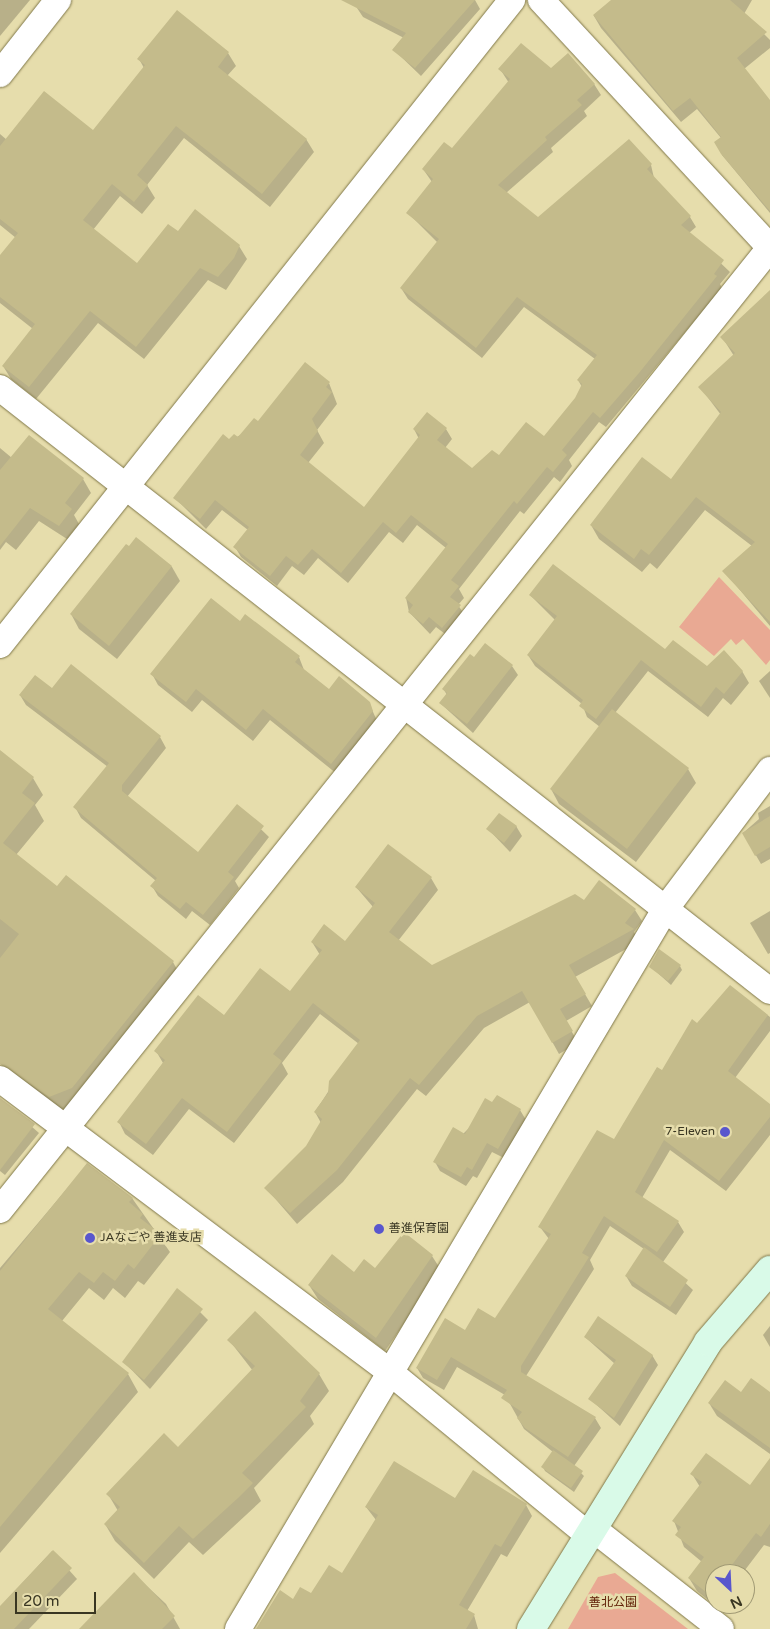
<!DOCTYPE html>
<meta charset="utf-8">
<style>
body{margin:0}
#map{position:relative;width:770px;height:1629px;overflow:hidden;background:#e6ddac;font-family:"Varela Round","Noto Sans JP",sans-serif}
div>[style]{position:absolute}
.green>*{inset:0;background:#e9a993}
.shadow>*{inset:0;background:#0003}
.building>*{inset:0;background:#c4bb8b}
.roads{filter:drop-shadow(0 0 1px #80784a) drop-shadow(0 0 1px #80784a)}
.street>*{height:26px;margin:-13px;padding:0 13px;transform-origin:13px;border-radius:13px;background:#fff}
.secondary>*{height:28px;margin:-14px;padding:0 14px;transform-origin:14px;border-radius:14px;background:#d9fae8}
.dots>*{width:14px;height:14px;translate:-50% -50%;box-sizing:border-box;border:2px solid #e6ddac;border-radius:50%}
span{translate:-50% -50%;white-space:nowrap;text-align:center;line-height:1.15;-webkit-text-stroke:5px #e6ddac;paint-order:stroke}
.poi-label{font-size:12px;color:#393622}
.right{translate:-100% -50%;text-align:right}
.left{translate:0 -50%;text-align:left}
.park-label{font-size:12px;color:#612107}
.north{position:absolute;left:705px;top:1564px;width:50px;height:50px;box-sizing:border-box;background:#e6ddac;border:1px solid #a19a75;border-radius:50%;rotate:155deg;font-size:14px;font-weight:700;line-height:20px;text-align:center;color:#393622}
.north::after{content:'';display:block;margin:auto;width:18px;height:22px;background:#5956cd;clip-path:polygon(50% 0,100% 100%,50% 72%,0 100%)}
.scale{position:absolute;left:15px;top:1592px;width:81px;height:22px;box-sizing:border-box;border:2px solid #393622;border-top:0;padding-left:6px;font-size:15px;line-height:18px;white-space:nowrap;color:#393622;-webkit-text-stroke:4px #e6ddac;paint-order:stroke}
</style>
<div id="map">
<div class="green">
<i style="clip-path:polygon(719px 577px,770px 630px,770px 660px,766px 665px,743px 639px,736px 645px,731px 639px,714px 656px,679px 627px)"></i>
<i style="clip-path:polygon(615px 1573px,688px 1629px,568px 1629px,598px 1577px)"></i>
</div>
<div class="shadow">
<i style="clip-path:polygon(0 0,30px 0,0 36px)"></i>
<i style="clip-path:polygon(361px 0,475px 0,480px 9px,421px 76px,394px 50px,404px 38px,363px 17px,357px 8px)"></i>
<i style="clip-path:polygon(613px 0,752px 0,744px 14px,770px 40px,770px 48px,744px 69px,770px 103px,770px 213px,722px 155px,721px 138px,697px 109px,681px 122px,601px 28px,594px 16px)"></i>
<i style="clip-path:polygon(177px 12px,228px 53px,236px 66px,227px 76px,306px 139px,314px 152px,270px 207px,184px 138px,147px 185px,155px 198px,142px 214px,120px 196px,93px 230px,137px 265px,178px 233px,239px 246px,247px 259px,226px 290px,208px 280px,144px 359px,98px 323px,36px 399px,11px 379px,3px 366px,33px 329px,0 303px,0 257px,16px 238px,0 225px,0 134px,7px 140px,93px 132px,144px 68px,139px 59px)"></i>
<i style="clip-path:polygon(500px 69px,551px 70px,594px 84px,601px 95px,584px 111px,587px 116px,551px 148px,553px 152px,506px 193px,538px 219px,629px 140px,651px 165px,654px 178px,690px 217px,696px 227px,689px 233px,730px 272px,720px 284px,722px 288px,606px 427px,599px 422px,569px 460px,572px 466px,560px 482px,554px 477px,524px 514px,520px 511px,459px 589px,464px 598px,458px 605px,466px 617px,449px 637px,436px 627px,430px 634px,409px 612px,406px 598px,446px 548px,417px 525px,403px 543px,389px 532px,348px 583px,318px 558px,304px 575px,292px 566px,277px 586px,241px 557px,235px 547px,248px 530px,222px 510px,206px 529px,175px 498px,230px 441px,329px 383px,337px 404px,317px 430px,324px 443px,308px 463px,364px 508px,419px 439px,414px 429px,446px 429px,452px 439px,445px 448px,472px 469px,544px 438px,576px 398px,582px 387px,578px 380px,595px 359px,524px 307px,482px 358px,408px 299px,401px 288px,438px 243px,408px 213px,432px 182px,423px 169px,452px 150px,509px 83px)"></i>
<i style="clip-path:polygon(770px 307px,770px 626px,724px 571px,752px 546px,705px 510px,657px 569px,650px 563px,642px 572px,599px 539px,591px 525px,671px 480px,721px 415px,700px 387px,734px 356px,722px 337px)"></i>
<i style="clip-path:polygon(29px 436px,83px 479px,91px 493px,74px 515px,79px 524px,67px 539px,39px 521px,16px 550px,6px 542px,0 550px,0 448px,12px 458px)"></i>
<i style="clip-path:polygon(136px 539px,172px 567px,180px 581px,117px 659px,79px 629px,71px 614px)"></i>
<i style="clip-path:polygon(530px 595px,707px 667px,742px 671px,749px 683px,731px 705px,723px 698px,708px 717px,648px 671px,615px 713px,688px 769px,696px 783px,636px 862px,559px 804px,551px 789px,600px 727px,587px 717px,582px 704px,535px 666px,528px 655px,555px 620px)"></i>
<i style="clip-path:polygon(240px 623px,299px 657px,304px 670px,329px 690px,369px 703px,378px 723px,337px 774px,270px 720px,253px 741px,202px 700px,192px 712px,158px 685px,152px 674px)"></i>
<i style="clip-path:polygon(475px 658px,512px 666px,518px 675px,473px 733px,440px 703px,447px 695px,444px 690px)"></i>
<i style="clip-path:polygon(71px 666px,160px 737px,166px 748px,127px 797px,198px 854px,237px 806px,269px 837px,235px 881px,239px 888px,210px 925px,192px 911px,186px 919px,158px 896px,152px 886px,156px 881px,81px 818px,75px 807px,108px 767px,26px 705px,20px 695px,53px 690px)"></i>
<i style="clip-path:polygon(770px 671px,770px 698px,759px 681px)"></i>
<i style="clip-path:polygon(0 752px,33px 778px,43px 795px,35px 805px,44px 821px,16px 855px,57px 888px,173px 962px,182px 979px,82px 1104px,60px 1114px,27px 1089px,0 1052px)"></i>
<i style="clip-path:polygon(770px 806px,770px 859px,761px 864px,743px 833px,759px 819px,758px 813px)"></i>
<i style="clip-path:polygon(516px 826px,522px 836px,510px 852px,488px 829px)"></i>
<i style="clip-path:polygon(388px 845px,431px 878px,438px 890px,398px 941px,432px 967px,584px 902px,635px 910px,642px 921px,634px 932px,639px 942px,575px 977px,592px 1006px,566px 1021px,578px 1043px,559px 1054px,530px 1002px,484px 1028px,426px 1096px,417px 1089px,343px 1182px,297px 1224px,266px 1188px,307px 1146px,321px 1123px,315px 1112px,359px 1044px,320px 1014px,282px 1063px,288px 1074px,234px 1143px,189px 1109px,153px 1155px,125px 1134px,119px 1122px,163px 1063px,156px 1051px,224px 1017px,290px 993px,320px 955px,312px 942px,346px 942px,373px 907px,356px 887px)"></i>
<i style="clip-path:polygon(770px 911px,770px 953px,768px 954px,750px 923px)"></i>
<i style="clip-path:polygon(680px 966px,682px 970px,671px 985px,651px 967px)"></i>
<i style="clip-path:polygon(731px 987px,770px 1017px,770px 1031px,735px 1078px,770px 1106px,770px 1135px,726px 1191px,670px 1150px,642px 1198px,678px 1222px,684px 1232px,663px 1262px,693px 1290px,676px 1315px,632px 1286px,626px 1276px,644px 1249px,610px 1226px,590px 1260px,594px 1269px,526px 1376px,595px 1418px,601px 1428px,574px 1466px,584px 1476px,574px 1492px,545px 1471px,543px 1467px,553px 1452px,524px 1429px,505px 1395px,457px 1367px,444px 1390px,423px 1378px,417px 1368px,466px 1332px,496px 1319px,549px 1239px,540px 1227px,615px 1141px)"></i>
<i style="clip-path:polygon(0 1099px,39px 1133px,5px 1175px,0 1171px)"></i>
<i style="clip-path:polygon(493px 1104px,520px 1110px,526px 1120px,504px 1158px,492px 1152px,477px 1178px,473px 1176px,466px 1186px,440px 1171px,435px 1162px)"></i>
<i style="clip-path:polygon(87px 1165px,132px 1198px,170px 1252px,144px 1285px,138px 1281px,125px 1298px,113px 1288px,104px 1300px,89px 1288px,62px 1321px,128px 1374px,138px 1392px,0 1553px,0 1268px)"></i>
<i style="clip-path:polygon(404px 1234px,432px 1256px,441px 1270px,385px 1351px,318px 1299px,309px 1285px,375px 1270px)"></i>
<i style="clip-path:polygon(178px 1290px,208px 1320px,150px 1389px,124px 1362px)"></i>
<i style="clip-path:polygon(770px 1326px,770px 1347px,763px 1335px)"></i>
<i style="clip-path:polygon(585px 1337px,652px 1355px,658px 1365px,620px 1426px,590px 1399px,615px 1364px)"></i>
<i style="clip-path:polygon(229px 1340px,319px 1374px,329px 1391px,310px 1416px,314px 1424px,254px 1488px,261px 1501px,203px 1555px,189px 1542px,154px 1579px,115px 1541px,105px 1524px,118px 1511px,108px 1494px,178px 1448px,253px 1371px)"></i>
<i style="clip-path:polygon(770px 1393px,770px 1454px,717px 1416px,709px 1403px,741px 1394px)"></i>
<i style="clip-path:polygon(770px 1461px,770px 1547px,764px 1545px,742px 1574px,715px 1574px,715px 1604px,725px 1604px,721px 1610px,697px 1591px,689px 1578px,702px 1562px,684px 1547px,674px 1521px,700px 1487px,692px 1474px,751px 1487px)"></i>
<i style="clip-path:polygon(456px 1500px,526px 1505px,532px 1516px,507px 1557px,501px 1554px,467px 1611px,474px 1615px,478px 1629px,261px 1629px,293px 1600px,311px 1595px,342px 1575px,376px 1520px,366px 1507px)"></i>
<i style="clip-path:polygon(52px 1551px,77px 1579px,29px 1629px,0 1629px,0 1607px)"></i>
<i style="clip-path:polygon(134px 1574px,166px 1604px,180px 1629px,81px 1629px)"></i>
</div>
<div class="building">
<i style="clip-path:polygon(341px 0,475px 0,415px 68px,392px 50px,406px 33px)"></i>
<i style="clip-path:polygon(611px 0,730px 0,767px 32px,737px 58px,770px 100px,770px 211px,721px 154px,714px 142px,721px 137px,690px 98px,673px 111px,593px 15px)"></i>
<i style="clip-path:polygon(177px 10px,229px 52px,218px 67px,307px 139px,262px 194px,176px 126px,137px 175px,148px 185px,134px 202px,112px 184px,83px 220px,137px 263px,168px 224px,178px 231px,195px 209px,240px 245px,234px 258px,218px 277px,200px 268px,136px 347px,90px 311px,29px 387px,2px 366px,35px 324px,0 297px,0 255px,18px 233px,0 219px,0 146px,44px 91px,93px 130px,145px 65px,137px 59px)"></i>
<i style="clip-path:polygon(521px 43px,551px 68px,568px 53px,595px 84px,577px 100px,582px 105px,545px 137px,547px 140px,498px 185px,538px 217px,629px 139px,652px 164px,647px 169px,691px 216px,681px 225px,724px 260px,714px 274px,717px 276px,639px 373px,600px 418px,593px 412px,562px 450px,567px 455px,553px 472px,547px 467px,517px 504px,514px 501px,451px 580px,459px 586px,450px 597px,461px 605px,442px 628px,429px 617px,423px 624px,408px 612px,413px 605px,405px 598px,448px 544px,411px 515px,396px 533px,383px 522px,341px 573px,312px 549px,298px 565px,286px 556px,270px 576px,233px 547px,249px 527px,215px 500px,200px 519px,173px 498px,223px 434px,229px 439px,234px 434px,238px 437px,254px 418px,258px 421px,305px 362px,330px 382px,326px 387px,332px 392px,312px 419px,318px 431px,300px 455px,364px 507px,420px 435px,413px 429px,427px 412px,447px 428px,437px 440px,472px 468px,492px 450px,499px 455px,526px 422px,544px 436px,575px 398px,582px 384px,577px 380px,597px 355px,517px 297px,476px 348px,400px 288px,439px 239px,406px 213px,433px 179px,422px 169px,444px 142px,452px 148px,510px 79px,498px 69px)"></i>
<i style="clip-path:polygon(770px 290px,770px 622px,722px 571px,755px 542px,696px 497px,649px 555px,641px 549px,634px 559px,590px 525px,642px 457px,671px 479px,721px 412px,698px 387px,735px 353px,720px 337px)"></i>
<i style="clip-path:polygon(29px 435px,84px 478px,65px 503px,72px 509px,59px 526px,30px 508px,0 546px,0 470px)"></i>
<i style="clip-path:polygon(136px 537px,172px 566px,109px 646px,70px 614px,126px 544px,129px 546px)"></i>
<i style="clip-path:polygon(553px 564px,665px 649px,673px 640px,707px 666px,724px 650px,743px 671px,724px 694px,716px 687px,701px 707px,641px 660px,596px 719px,579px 706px,583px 700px,527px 655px,557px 616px,529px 595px)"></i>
<i style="clip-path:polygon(211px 598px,240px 621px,245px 614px,300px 656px,295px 662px,329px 689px,339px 676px,370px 702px,373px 711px,331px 764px,263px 709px,246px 730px,196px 689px,186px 702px,150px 674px)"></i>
<i style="clip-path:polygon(485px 643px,513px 665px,467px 724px,439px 703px,447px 693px,442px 689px,470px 654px,474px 657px)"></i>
<i style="clip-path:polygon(71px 664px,161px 736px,122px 785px,122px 791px,198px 852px,237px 804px,264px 826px,228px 872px,234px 877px,203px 915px,186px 902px,180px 909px,150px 886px,157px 878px,73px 807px,109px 763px,19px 695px,35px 675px,52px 688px)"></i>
<i style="clip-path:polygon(612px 709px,689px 768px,627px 849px,550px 789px)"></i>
<i style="clip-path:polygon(0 750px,34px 777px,22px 793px,35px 803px,3px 843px,57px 886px,66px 875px,174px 961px,72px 1088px,49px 1097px,0 1064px,0 958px,19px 934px,0 919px)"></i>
<i style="clip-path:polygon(499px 813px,517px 826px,504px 843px,486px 829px)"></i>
<i style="clip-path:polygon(770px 816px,770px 847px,755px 856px,742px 833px)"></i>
<i style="clip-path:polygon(388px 844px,432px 877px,389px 932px,432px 965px,575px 894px,584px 900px,599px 880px,636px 909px,625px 923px,634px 929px,569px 965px,586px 994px,560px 1009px,573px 1031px,552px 1043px,522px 991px,477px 1016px,419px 1085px,410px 1078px,337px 1170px,290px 1213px,264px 1188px,306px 1146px,322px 1119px,314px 1112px,328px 1093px,329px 1081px,360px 1040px,313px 1003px,273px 1054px,282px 1061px,227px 1132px,182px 1098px,146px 1144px,117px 1122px,165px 1060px,154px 1051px,198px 995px,224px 1015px,260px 968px,290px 991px,322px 950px,311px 942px,324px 924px,345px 941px,375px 903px,355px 887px)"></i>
<i style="clip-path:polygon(659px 949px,681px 965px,668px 981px,649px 967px)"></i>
<i style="clip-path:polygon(730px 985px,768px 1015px,728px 1071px,770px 1104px,770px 1117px,719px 1181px,664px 1140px,635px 1192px,679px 1221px,657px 1252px,604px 1216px,582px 1253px,589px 1257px,521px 1366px,521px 1372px,596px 1417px,568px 1457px,525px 1428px,517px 1418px,522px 1412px,501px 1398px,507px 1390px,451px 1357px,437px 1380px,416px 1368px,445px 1318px,465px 1330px,478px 1308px,495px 1318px,551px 1234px,538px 1227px,597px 1130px,614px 1139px,657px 1067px,662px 1070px,692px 1019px,697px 1023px)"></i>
<i style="clip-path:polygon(497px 1095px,521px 1109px,498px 1149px,487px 1143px,472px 1170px,467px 1167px,461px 1177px,433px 1162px,453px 1127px,465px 1134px,485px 1098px,492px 1102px)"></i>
<i style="clip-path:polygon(0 1098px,35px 1124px,0 1170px)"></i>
<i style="clip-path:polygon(87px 1163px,133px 1198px,129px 1202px,143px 1214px,140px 1218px,161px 1234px,134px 1269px,128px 1264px,115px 1281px,103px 1272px,94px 1283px,79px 1272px,48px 1309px,129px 1373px,0 1527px,0 1271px)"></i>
<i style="clip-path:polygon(404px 1232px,433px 1255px,376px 1338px,308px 1285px,332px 1254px,354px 1272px,364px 1259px,375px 1268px)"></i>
<i style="clip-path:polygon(644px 1247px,688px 1280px,670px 1307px,625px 1276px)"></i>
<i style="clip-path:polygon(177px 1288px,203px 1309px,144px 1380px,122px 1362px)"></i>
<i style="clip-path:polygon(255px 1311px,320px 1373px,300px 1401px,306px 1407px,242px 1473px,253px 1483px,238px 1498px,193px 1539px,179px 1526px,144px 1563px,104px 1524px,120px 1507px,106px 1494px,164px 1433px,178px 1447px,255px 1366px,227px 1340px)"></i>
<i style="clip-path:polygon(598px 1316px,653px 1355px,614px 1418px,588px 1399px,616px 1360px,584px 1337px)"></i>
<i style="clip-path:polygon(751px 1378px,770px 1392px,770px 1448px,708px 1403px,725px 1380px,741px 1392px)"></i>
<i style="clip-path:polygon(553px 1450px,583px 1471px,571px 1488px,541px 1467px)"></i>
<i style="clip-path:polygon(706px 1453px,750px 1485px,770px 1458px,770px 1524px,761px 1537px,756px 1533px,725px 1574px,715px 1574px,715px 1599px,688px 1578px,704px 1557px,675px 1535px,681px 1527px,672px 1521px,702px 1482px,690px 1474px)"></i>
<i style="clip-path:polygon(394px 1461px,455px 1498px,473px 1470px,527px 1504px,501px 1547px,495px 1544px,459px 1605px,475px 1614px,466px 1629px,256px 1629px,280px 1590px,293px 1599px,300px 1587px,311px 1593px,329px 1565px,342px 1573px,378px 1515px,365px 1507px)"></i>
<i style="clip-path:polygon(53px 1550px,72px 1568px,14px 1629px,0 1629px,0 1606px)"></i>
<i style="clip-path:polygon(134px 1572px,175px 1616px,162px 1629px,79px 1629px)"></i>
</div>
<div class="roads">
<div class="street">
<i style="left:541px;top:0;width:337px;rotate:47.2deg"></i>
<i style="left:0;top:74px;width:94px;rotate:-51.9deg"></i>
<i style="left:0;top:388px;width:978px;rotate:38.07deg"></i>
<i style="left:0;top:645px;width:824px;rotate:-51.56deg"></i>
<i style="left:0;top:1079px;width:489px;rotate:36.9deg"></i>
<i style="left:391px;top:1373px;width:254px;rotate:39.4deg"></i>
<i style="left:0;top:1210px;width:1232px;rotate:-51.33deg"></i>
<i style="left:591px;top:1527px;width:165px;rotate:38.1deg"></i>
<i style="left:238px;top:1629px;width:838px;rotate:-59.31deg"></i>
<i style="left:666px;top:908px;width:173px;rotate:-53deg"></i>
</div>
<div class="secondary">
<i style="left:531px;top:1629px;width:337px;rotate:-58.3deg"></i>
<i style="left:708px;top:1342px;width:95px;rotate:-49.3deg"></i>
</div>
</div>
<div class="dots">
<i style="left:725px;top:1132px;background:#5956cd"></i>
<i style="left:379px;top:1229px;background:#5956cd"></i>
<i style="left:90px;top:1238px;background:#5956cd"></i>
</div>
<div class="poi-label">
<span class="right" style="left:715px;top:1132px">7-Eleven</span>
<span class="left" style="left:389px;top:1229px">善進保育園</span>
<span class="left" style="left:100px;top:1238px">JAなごや 善進支店</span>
</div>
<div class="park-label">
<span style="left:613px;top:1603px">善北公園</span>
</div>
<div class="north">N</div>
<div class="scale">20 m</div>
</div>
